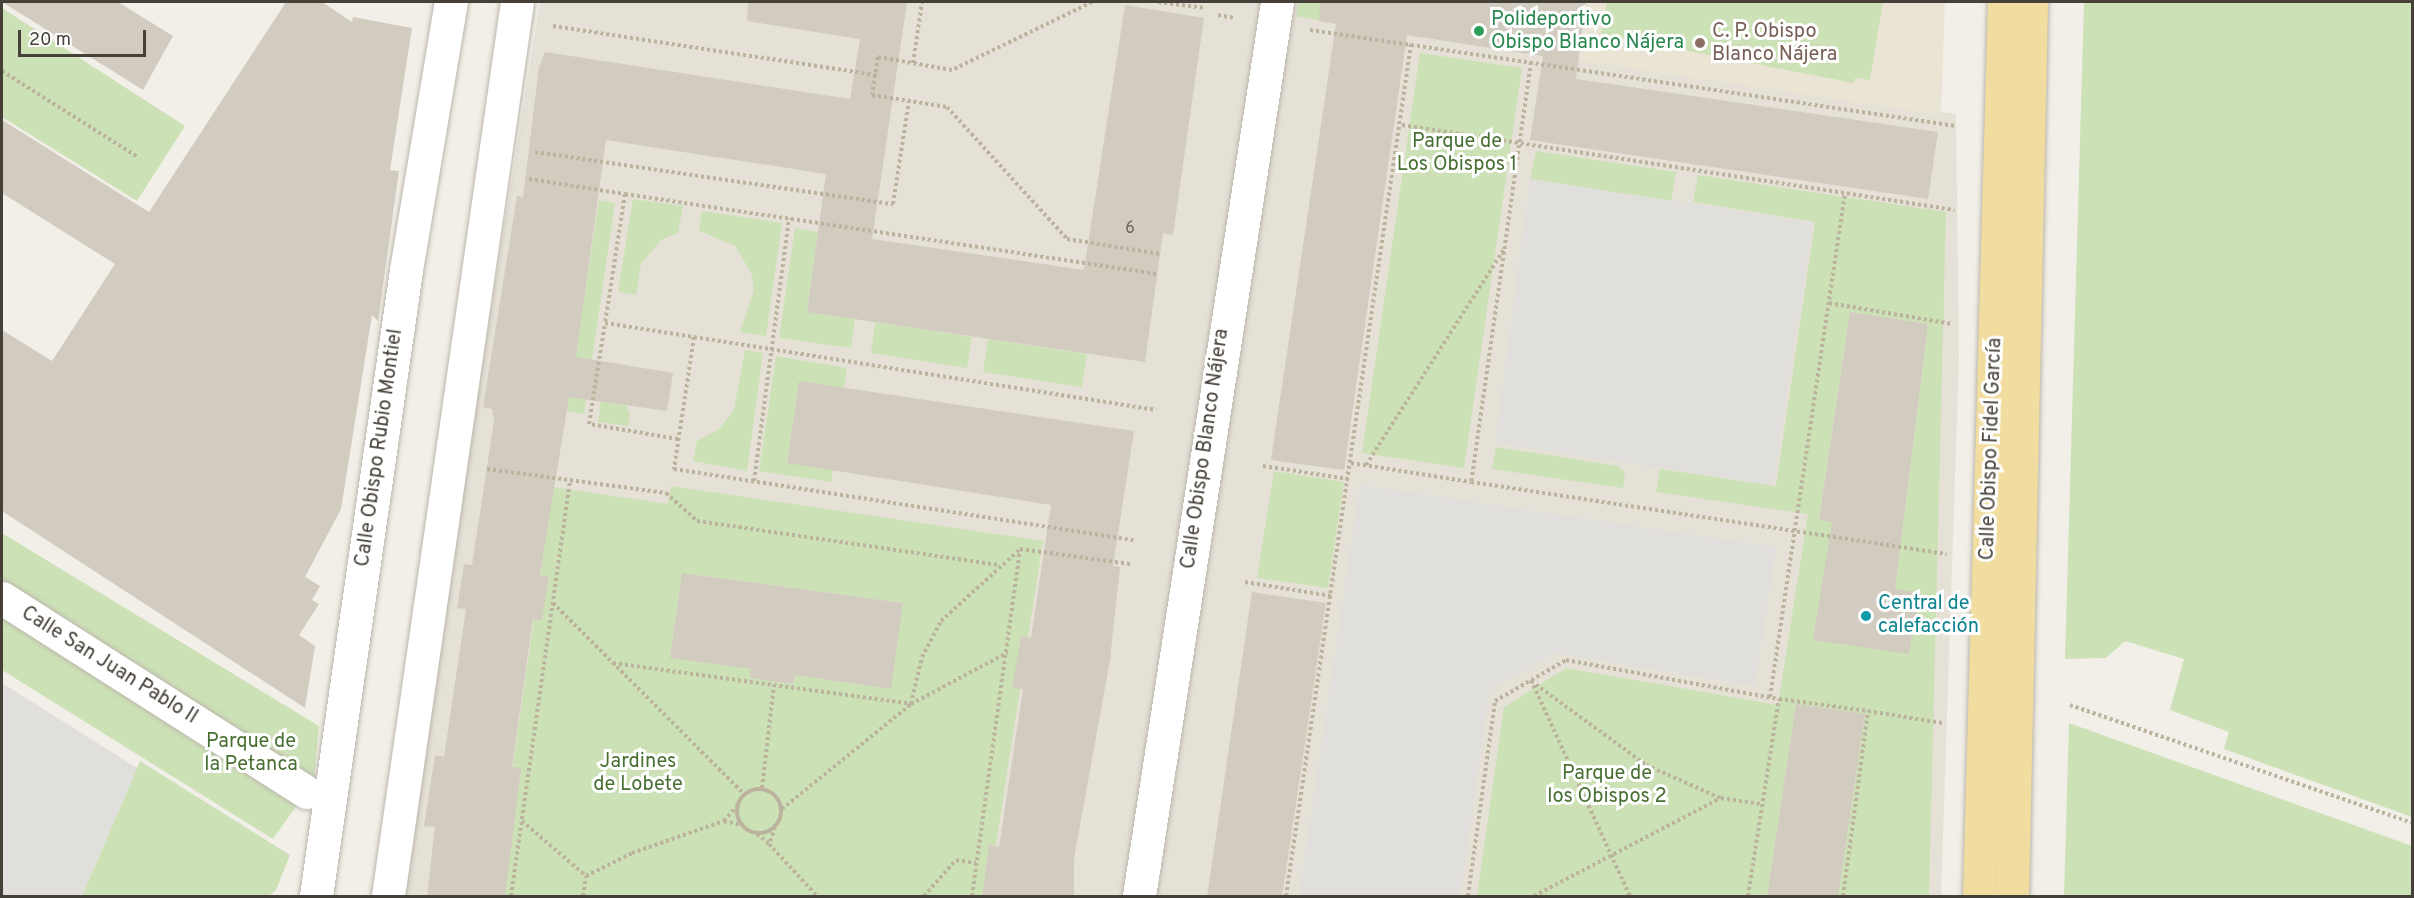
<!DOCTYPE html>
<meta charset="utf-8">
<style>
body{margin:0}
#map{position:relative;width:2414px;height:898px;overflow:hidden;background:#f2efe8;font-family:Overpass,sans-serif}
div>[style]{position:absolute}
.residential>*{inset:0;background:#e5e1d7}
.education>*{inset:0;background:#e9e4d4}
.green>*{inset:0;background:#cde1b6}
.parking>*{inset:0;background:#e1dfdc}
.building>*{inset:0;background:#d2cbbf}
.path>*{height:4px;margin-top:-2px;transform-origin:0;background:repeating-linear-gradient(90deg,#bcb39f 0 3px,transparent 0 6px)}
.path>.ring{margin:-2px;padding:0;box-sizing:content-box;background:none;border:4px solid #bcb39f;border-radius:50%}
.roads{filter:drop-shadow(0 0 2px #bcb7ac) drop-shadow(0 0 2px #bcb7ac)}
.minor>*{height:33px;margin:-16.5px;padding:0 16.5px;transform-origin:16.5px;border-radius:16.5px;background:#fff}
.major>*{height:33px;margin:-16.5px;padding:0 16.5px;transform-origin:16.5px;border-radius:16.5px;background:#f2dda1}
.dots>*{width:16px;height:16px;translate:-50% -50%;box-sizing:border-box;border:3px solid #fff;border-radius:50%}
span{translate:-50% -50%;white-space:nowrap;text-align:center;line-height:1.15;-webkit-text-stroke:6px #fff;paint-order:stroke}
.number-label{font-size:16px;color:#68635a}
.number-label span{-webkit-text-stroke-width:0}
.leisure-label{font-size:20px;color:#27864d}
.left{translate:0 -50%;text-align:left}
.education-label{font-size:20px;color:#785e54}
.park-label{font-size:20px;color:#486f32}
.street-label{font-size:20px;color:#454038}
.culture-label{font-size:20px;color:#0d838f}
.frame{position:absolute;inset:0;border:3px solid #454038;pointer-events:none}
.scale{position:absolute;left:18px;top:30px;width:128px;height:27px;box-sizing:border-box;border:3px solid #454038;border-top:0;padding-left:8px;font-size:18px;line-height:21px;white-space:nowrap;color:#454038;-webkit-text-stroke:4px #fff;paint-order:stroke}
</style>
<div id="map">
<div class="residential">
<i style="clip-path:polygon(540px 2px,1339px 2px,1336px 24px,1956px 114px,1959px 358px,1941px 896px,398px 896px)"></i>
</div>
<div class="education">
<i style="clip-path:polygon(1339px 2px,1945px 2px,1941px 115px,1336px 24px)"></i>
</div>
<div class="green">
<i style="clip-path:polygon(1299px 2px,1325px 2px,1322px 21px,1296px 16px)"></i>
<i style="clip-path:polygon(1607px 2px,1883px 2px,1870px 80px,1855px 78px,1854px 83px,1601px 34px)"></i>
<i style="clip-path:polygon(2084px 2px,2412px 2px,2412px 817px,2224px 749px,2229px 732px,2170px 710px,2184px 659px,2125px 641px,2106px 658px,2065px 659px)"></i>
<i style="clip-path:polygon(2px 8px,185px 126px,137px 201px,2px 117px)"></i>
<i style="clip-path:polygon(1420px 53px,1522px 68px,1464px 468px,1362px 453px)"></i>
<i style="clip-path:polygon(1536px 151px,1676px 172px,1671px 201px,1530px 179px)"></i>
<i style="clip-path:polygon(evenodd,1698px 175px,1946px 212px,1929px 896px,1838px 896px,1865px 714px,1796px 704px,1767px 896px,1477px 896px,1504px 707px,1566px 668px,1778px 705px,1808px 514px,1656px 492px,1660px 469px,1776px 486px,1815px 222px,1693px 202px,1698px 175px,1850px 312px,1928px 325px,1902px 533px,1819px 519px,1850px 312px)"></i>
<i style="clip-path:polygon(633px 199px,683px 206px,678px 233px,661px 240px,641px 264px,636px 295px,618px 292px)"></i>
<i style="clip-path:polygon(599px 200px,615px 203px,584px 414px,567px 411px)"></i>
<i style="clip-path:polygon(702px 211px,782px 223px,766px 336px,740px 332px,754px 290px,751px 272px,735px 246px,699px 231px)"></i>
<i style="clip-path:polygon(795px 228px,818px 232px,807px 312px,855px 319px,851px 348px,779px 338px)"></i>
<i style="clip-path:polygon(875px 322px,972px 337px,967px 368px,871px 353px)"></i>
<i style="clip-path:polygon(988px 339px,1087px 354px,1082px 387px,983px 372px)"></i>
<i style="clip-path:polygon(745px 350px,763px 353px,747px 471px,693px 461px,697px 441px,719px 429px,734px 410px)"></i>
<i style="clip-path:polygon(776px 356px,847px 368px,844px 388px,799px 382px,787px 462px,833px 470px,831px 482px,759px 471px)"></i>
<i style="clip-path:polygon(606px 364px,630px 414px,628px 426px,598px 422px)"></i>
<i style="clip-path:polygon(1496px 447px,1618px 466px,1625px 472px,1623px 488px,1492px 469px)"></i>
<i style="clip-path:polygon(1274px 471px,1344px 482px,1328px 588px,1257px 578px)"></i>
<i style="clip-path:polygon(evenodd,671px 486px,1043px 541px,988px 896px,494px 896px,553px 487px,668px 504px,671px 486px,682px 573px,903px 603px,890px 689px,795px 675px,793px 684px,780px 682px,765px 671px,764px 680px,750px 678px,751px 669px,670px 657px,682px 573px)"></i>
<i style="clip-path:polygon(2px 533px,319px 726px,314px 781px,273px 839px,2px 670px)"></i>
<i style="clip-path:polygon(2069px 723px,2412px 846px,2412px 896px,2064px 896px)"></i>
<i style="clip-path:polygon(140px 761px,290px 855px,276px 890px,269px 896px,82px 896px)"></i>
</div>
<div class="parking">
<i style="clip-path:polygon(1530px 179px,1813px 223px,1773px 485px,1495px 443px)"></i>
<i style="clip-path:polygon(1360px 485px,1776px 547px,1755px 686px,1555px 653px,1490px 689px,1460px 896px,1299px 896px)"></i>
<i style="clip-path:polygon(2px 683px,137px 768px,82px 896px,2px 896px)"></i>
</div>
<div class="building">
<i style="clip-path:polygon(2px 2px,118px 2px,173px 36px,143px 90px)"></i>
<i style="clip-path:polygon(286px 2px,322px 2px,352px 22px,353px 17px,412px 28px,390px 170px,399px 171px,378px 321px,372px 315px,341px 509px,305px 577px,320px 586px,312px 600px,319px 604px,299px 635px,315px 646px,305px 708px,2px 511px,2px 330px,52px 361px,115px 264px,2px 193px,2px 120px,149px 212px)"></i>
<i style="clip-path:polygon(748px 2px,907px 2px,872px 239px,1084px 270px,1125px 5px,1204px 18px,1173px 235px,1163px 233px,1145px 362px,807px 312px,826px 174px,606px 140px,576px 357px,673px 373px,667px 411px,569px 397px,540px 575px,549px 576px,542px 620px,533px 619px,512px 767px,521px 768px,505px 897px,427px 897px,435px 827px,424px 826px,435px 755px,444px 757px,466px 609px,457px 608px,464px 564px,472px 565px,494px 421px,492px 409px,483px 407px,517px 196px,523px 197px,539px 67px,545px 52px,850px 99px,860px 39px,747px 21px)"></i>
<i style="clip-path:polygon(1320px 2px,1586px 2px,1576px 79px,1938px 132px,1928px 199px,1530px 140px,1543px 56px,1407px 35px,1344px 470px,1271px 460px,1336px 24px,1319px 21px)"></i>
<i style="clip-path:polygon(1850px 312px,1928px 324px,1895px 589px,1919px 593px,1909px 654px,1813px 640px,1832px 522px,1819px 520px)"></i>
<i style="clip-path:polygon(799px 381px,1134px 431px,1113px 566px,1120px 567px,1110px 660px,1074px 858px,1074px 897px,982px 897px,989px 845px,999px 847px,1023px 689px,1012px 688px,1021px 636px,1031px 638px,1051px 505px,787px 463px)"></i>
<i style="clip-path:polygon(682px 573px,903px 603px,891px 689px,795px 675px,793px 684px,750px 678px,751px 669px,670px 658px)"></i>
<i style="clip-path:polygon(1252px 592px,1326px 603px,1282px 897px,1207px 897px)"></i>
<i style="clip-path:polygon(1796px 704px,1865px 714px,1838px 897px,1767px 897px)"></i>
</div>
<div class="path">
<i style="left:1092px;top:2px;width:156px;rotate:154.1deg"></i>
<i style="left:952px;top:70px;width:75px;rotate:-170deg"></i>
<i style="left:878px;top:57px;width:38px;rotate:99deg"></i>
<i style="left:872px;top:95px;width:76px;rotate:9.1deg"></i>
<i style="left:947px;top:107px;width:178px;rotate:47.7deg"></i>
<i style="left:1067px;top:239px;width:94px;rotate:9.2deg"></i>
<i style="left:1158px;top:2px;width:47px;rotate:7.3deg"></i>
<i style="left:1218px;top:15px;width:17px;rotate:10deg"></i>
<i style="left:553px;top:26px;width:327px;rotate:8.6deg"></i>
<i style="left:1310px;top:30px;width:653px;rotate:8.45deg"></i>
<i style="left:1531px;top:62px;width:424px;rotate:98.1deg"></i>
<i style="left:1471px;top:482px;width:481px;rotate:8.6deg"></i>
<i style="left:913px;top:63px;width:62px;rotate:-81.6deg"></i>
<i style="left:2px;top:71px;width:162px;rotate:32.4deg"></i>
<i style="left:1402px;top:125px;width:559px;rotate:8.74deg"></i>
<i style="left:535px;top:152px;width:362px;rotate:8.3deg"></i>
<i style="left:893px;top:204px;width:104px;rotate:-81.2deg"></i>
<i style="left:529px;top:179px;width:97px;rotate:8.9deg"></i>
<i style="left:625px;top:194px;width:131px;rotate:98.8deg"></i>
<i style="left:625px;top:194px;width:538px;rotate:8.55deg"></i>
<i style="left:1829px;top:303px;width:125px;rotate:9.7deg"></i>
<i style="left:694px;top:337px;width:134px;rotate:98.6deg"></i>
<i style="left:674px;top:469px;width:465px;rotate:8.8deg"></i>
<i style="left:678px;top:439px;width:90px;rotate:-170.4deg"></i>
<i style="left:589px;top:424px;width:102px;rotate:-81deg"></i>
<i style="left:605px;top:323px;width:558px;rotate:8.97deg"></i>
<i style="left:1351px;top:463px;width:121px;rotate:9deg"></i>
<i style="left:1366px;top:465px;width:256px;rotate:-57.4deg"></i>
<i style="left:1263px;top:466px;width:86px;rotate:8.7deg"></i>
<i style="left:487px;top:469px;width:181px;rotate:7.6deg"></i>
<i style="left:666px;top:493px;width:42px;rotate:42.1deg"></i>
<i style="left:697px;top:521px;width:303px;rotate:8.3deg"></i>
<i style="left:754px;top:481px;width:265px;rotate:-82.4deg"></i>
<i style="left:1245px;top:582px;width:87px;rotate:9.2deg"></i>
<i style="left:553px;top:603px;width:270px;rotate:45deg"></i>
<i style="left:613px;top:663px;width:301px;rotate:7.8deg"></i>
<i style="left:911px;top:704px;width:109px;rotate:-28deg"></i>
<i style="left:1531px;top:680px;width:238px;rotate:65.4deg"></i>
<i style="left:1531px;top:681px;width:142px;rotate:36.1deg"></i>
<i style="left:1646px;top:765px;width:81px;rotate:24deg"></i>
<i style="left:1770px;top:697px;width:510px;rotate:-81.54deg"></i>
<i style="left:2070px;top:705px;width:362px;rotate:19deg"></i>
<i style="left:762px;top:788px;width:104px;rotate:-83.4deg"></i>
<i class="ring" style="left:737px;top:789px;width:40px;height:40px"></i>
<i style="left:782px;top:809px;width:166px;rotate:-39.1deg"></i>
<i style="left:911px;top:704px;width:48px;rotate:-76.8deg"></i>
<i style="left:922px;top:657px;width:41px;rotate:-62.2deg"></i>
<i style="left:941px;top:621px;width:107px;rotate:-42.3deg"></i>
<i style="left:1020px;top:549px;width:111px;rotate:7.8deg"></i>
<i style="left:522px;top:821px;width:84px;rotate:40.7deg"></i>
<i style="left:724px;top:821px;width:20px;rotate:-49deg"></i>
<i style="left:775px;top:827px;width:18px;rotate:109deg"></i>
<i style="left:769px;top:844px;width:71px;rotate:47.3deg"></i>
<i style="left:757px;top:834px;width:16px;rotate:40deg"></i>
<i style="left:511px;top:896px;width:420px;rotate:-81.9deg"></i>
<i style="left:583px;top:896px;width:20px;rotate:-81deg"></i>
<i style="left:586px;top:876px;width:51px;rotate:-26.6deg"></i>
<i style="left:632px;top:853px;width:97px;rotate:-19.2deg"></i>
<i style="left:724px;top:821px;width:17px;rotate:13deg"></i>
<i style="left:924px;top:896px;width:48px;rotate:-48.4deg"></i>
<i style="left:956px;top:860px;width:20px;rotate:9deg"></i>
<i style="left:972px;top:896px;width:349px;rotate:-82.1deg"></i>
<i style="left:1286px;top:896px;width:861px;rotate:-81.65deg"></i>
<i style="left:1468px;top:896px;width:197px;rotate:-82.1deg"></i>
<i style="left:1495px;top:701px;width:82px;rotate:-30deg"></i>
<i style="left:1566px;top:660px;width:217px;rotate:10.4deg"></i>
<i style="left:1534px;top:896px;width:211px;rotate:-27.7deg"></i>
<i style="left:1721px;top:798px;width:40px;rotate:8.5deg"></i>
<i style="left:1748px;top:896px;width:199px;rotate:-81.1deg"></i>
<i style="left:1779px;top:699px;width:90px;rotate:7.7deg"></i>
<i style="left:1843px;top:896px;width:187px;rotate:-82.3deg"></i>
<i style="left:1868px;top:711px;width:75px;rotate:9.2deg"></i>
</div>
<div class="roads">
<div class="minor">
<i style="left:2px;top:598px;width:361px;rotate:32.5deg"></i>
<i style="left:316px;top:896px;width:632px;rotate:-81.82deg"></i>
<i style="left:406px;top:270px;width:272px;rotate:-80.5deg"></i>
<i style="left:388px;top:896px;width:903px;rotate:-81.79deg"></i>
<i style="left:1139px;top:896px;width:905px;rotate:-81.22deg"></i>
</div>
<div class="major">
<i style="left:1979px;top:896px;width:894px;rotate:-88.4deg"></i>
<i style="left:2012px;top:896px;width:894px;rotate:-88.78deg"></i>
</div>
</div>
<div class="dots">
<i style="left:1479px;top:31px;background:#2e9e5b"></i>
<i style="left:1700px;top:43px;background:#8d6e63"></i>
<i style="left:1866px;top:616px;background:#0f9aa8"></i>
</div>
<div class="number-label">
<span style="left:1130px;top:229px">6</span>
</div>
<div class="leisure-label">
<span class="left" style="left:1491px;top:32px">Polideportivo<br>Obispo Blanco Nájera</span>
</div>
<div class="education-label">
<span class="left" style="left:1712px;top:44px">C. P. Obispo<br>Blanco Nájera</span>
</div>
<div class="park-label">
<span style="left:1457px;top:154px">Parque de<br>Los Obispos 1</span>
<span style="left:251px;top:754px">Parque de<br>la Petanca</span>
<span style="left:638px;top:774px">Jardines<br>de Lobete</span>
<span style="left:1607px;top:786px">Parque de<br>los Obispos 2</span>
</div>
<div class="street-label">
<span style="left:380px;top:448px;rotate:-82deg">Calle Obispo Rubio Montiel</span>
<span style="left:1206px;top:449px;rotate:-82deg">Calle Obispo Blanco Nájera</span>
<span style="left:1992px;top:449px;rotate:-88deg">Calle Obispo Fidel García</span>
<span style="left:109px;top:666px;rotate:32deg">Calle San Juan Pablo II</span>
</div>
<div class="culture-label">
<span class="left" style="left:1878px;top:616px">Central de<br>calefacción</span>
</div>
<div class="frame"></div>
<div class="scale">20 m</div>
</div>
